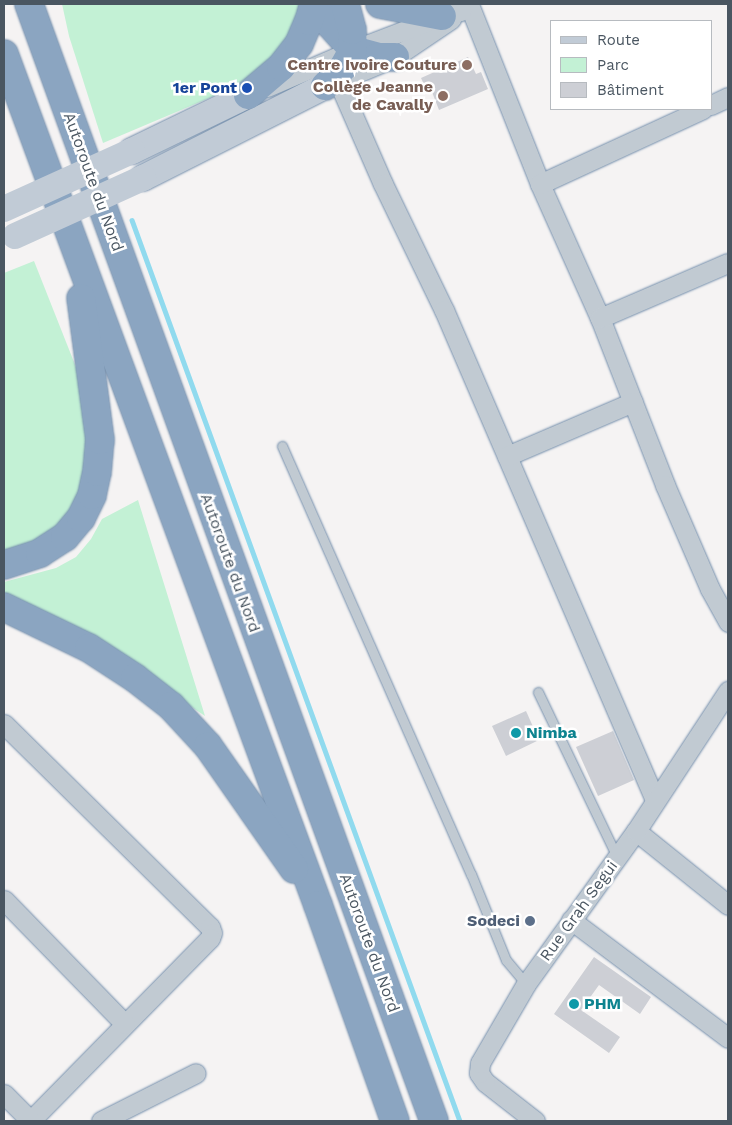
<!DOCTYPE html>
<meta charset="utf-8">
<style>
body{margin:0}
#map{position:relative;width:732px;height:1125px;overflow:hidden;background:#f5f3f3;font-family:"Work Sans",sans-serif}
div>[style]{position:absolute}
.green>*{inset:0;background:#c3f1d5}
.stream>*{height:4.5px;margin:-2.25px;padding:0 2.25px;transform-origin:2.25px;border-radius:2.25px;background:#90daee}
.building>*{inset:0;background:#cdcfd5}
.roads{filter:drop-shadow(0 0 1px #7690ad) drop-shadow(0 0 1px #7690ad)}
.lane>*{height:9px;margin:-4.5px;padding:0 4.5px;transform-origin:4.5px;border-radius:4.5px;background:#c1cad2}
.street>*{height:19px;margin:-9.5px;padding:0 9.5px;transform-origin:9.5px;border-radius:9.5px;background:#c1cad2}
.secondary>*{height:26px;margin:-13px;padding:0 13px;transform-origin:13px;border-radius:13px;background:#c1cbd6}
.highway>*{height:28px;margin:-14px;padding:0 14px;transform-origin:14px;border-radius:14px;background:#8ba5c1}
.secondary-bridge>*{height:26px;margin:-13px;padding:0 13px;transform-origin:13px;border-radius:13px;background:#c1cbd6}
.dots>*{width:14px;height:14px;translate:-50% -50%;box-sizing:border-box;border:2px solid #fff;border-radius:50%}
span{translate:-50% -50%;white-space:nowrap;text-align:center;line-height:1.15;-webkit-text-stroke:5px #fff;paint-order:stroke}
.education-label{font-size:16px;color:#785e54;font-weight:700}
.right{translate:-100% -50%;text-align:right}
.transit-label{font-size:16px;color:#164399;font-weight:700}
.street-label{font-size:16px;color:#4a5661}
.culture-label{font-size:16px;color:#0d838f;font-weight:700}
.left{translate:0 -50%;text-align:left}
.service-label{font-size:16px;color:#4e5e75;font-weight:700}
.frame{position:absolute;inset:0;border:5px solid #4a5661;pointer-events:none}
.legend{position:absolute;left:550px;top:20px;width:162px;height:90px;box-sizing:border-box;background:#fff;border:1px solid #b7bbc0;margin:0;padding:6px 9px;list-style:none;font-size:15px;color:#4a5661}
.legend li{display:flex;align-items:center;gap:10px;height:25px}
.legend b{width:25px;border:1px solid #b7bbc0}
</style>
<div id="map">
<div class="green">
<i style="clip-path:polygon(62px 4px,304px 4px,293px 39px,245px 83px,103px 143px,69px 36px)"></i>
<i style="clip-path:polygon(34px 261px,87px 395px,93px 442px,75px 517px,4px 560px,4px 273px)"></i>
<i style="clip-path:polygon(138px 500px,205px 716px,129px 665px,4px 597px,4px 582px,56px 568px,76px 557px,91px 539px,102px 519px)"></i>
</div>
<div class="stream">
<i style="left:132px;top:220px;width:959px;rotate:70deg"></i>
</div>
<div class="building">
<i style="clip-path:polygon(468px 57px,476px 74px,481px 72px,488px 89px,439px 110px,432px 92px,428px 93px,421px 78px)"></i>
<i style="clip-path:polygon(526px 711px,539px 740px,506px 756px,492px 726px)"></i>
<i style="clip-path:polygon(613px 731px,634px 780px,598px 796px,576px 747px)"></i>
<i style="clip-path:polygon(594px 957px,651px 997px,640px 1014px,599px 985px,581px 1010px,620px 1037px,609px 1053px,554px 1014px)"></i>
</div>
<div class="roads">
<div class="lane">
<i style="left:282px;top:446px;width:468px;rotate:66.2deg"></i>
<i style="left:471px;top:874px;width:93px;rotate:67.9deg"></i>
<i style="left:506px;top:960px;width:31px;rotate:50deg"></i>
<i style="left:538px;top:692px;width:183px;rotate:64.4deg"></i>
</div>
<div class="street">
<i style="left:470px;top:7px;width:190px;rotate:68.4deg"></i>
<i style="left:540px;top:184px;width:147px;rotate:65.9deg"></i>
<i style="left:600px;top:318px;width:179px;rotate:68.7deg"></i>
<i style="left:665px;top:485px;width:113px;rotate:66.6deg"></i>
<i style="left:710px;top:589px;width:38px;rotate:61deg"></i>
<i style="left:338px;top:81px;width:112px;rotate:66.4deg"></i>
<i style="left:383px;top:184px;width:140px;rotate:64.2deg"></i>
<i style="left:444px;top:310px;width:533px;rotate:66.7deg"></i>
<i style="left:331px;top:84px;width:69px;rotate:-22.9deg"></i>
<i style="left:395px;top:57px;width:68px;rotate:-34.2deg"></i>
<i style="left:267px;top:87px;width:94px;rotate:-23.3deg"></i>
<i style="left:353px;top:50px;width:95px;rotate:-20.9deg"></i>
<i style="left:442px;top:16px;width:20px;rotate:-15deg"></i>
<i style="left:711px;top:105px;width:19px;rotate:-25deg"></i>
<i style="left:540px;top:184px;width:179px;rotate:-24.7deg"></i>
<i style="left:600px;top:318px;width:139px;rotate:-23.3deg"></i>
<i style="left:507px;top:456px;width:137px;rotate:-23.2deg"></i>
<i style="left:4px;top:724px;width:289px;rotate:44.6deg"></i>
<i style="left:210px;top:927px;width:6px;rotate:72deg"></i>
<i style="left:212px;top:933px;width:5px;rotate:112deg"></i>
<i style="left:210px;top:938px;width:257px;rotate:134.5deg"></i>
<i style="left:636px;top:831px;width:118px;rotate:38.8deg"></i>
<i style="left:4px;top:900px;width:173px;rotate:45.7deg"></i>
<i style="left:571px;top:920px;width:196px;rotate:36.9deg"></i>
<i style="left:4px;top:1094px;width:38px;rotate:45deg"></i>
<i style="left:101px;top:1121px;width:106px;rotate:-26.8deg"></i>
<i style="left:535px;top:1121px;width:63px;rotate:-142deg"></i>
<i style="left:485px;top:1082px;width:11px;rotate:-124deg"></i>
<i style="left:479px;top:1073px;width:10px;rotate:-84deg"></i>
<i style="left:480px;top:1063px;width:91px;rotate:-59.8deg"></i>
<i style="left:526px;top:984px;width:188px;rotate:-54.3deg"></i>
<i style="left:636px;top:831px;width:168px;rotate:-56.7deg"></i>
</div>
<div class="secondary">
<i style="left:132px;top:151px;width:129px;rotate:-25.8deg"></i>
<i style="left:143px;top:178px;width:204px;rotate:-26.8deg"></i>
</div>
<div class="highway">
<i style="left:29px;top:4px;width:1188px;rotate:70.07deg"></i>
<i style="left:316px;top:4px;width:20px;rotate:57deg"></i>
<i style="left:327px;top:21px;width:39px;rotate:48deg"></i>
<i style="left:353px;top:50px;width:27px;rotate:15deg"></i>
<i style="left:379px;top:57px;width:16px"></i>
<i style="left:380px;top:4px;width:63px;rotate:11deg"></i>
<i style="left:4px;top:54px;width:907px;rotate:69.75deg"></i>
<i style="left:318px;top:905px;width:229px;rotate:70.4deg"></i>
<i style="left:325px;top:86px;width:28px;rotate:-46deg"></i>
<i style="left:344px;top:66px;width:18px;rotate:-61deg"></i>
<i style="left:353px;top:50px;width:20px;rotate:-93deg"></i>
<i style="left:352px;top:30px;width:27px;rotate:-105deg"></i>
<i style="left:248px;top:95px;width:43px;rotate:-40.3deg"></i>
<i style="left:281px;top:67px;width:29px;rotate:-52deg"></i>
<i style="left:299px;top:44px;width:25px;rotate:-67deg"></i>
<i style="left:309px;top:21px;width:18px;rotate:-74deg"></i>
<i style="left:4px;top:565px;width:38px;rotate:-18deg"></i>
<i style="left:40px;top:553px;width:30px;rotate:-33deg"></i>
<i style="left:65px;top:537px;width:25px;rotate:-50deg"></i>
<i style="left:81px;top:518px;width:25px;rotate:-64deg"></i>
<i style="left:92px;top:495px;width:24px;rotate:-78deg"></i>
<i style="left:97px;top:472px;width:32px;rotate:-85deg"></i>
<i style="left:100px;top:440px;width:143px;rotate:-97.6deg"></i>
<i style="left:4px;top:607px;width:94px;rotate:25.8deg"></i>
<i style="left:89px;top:648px;width:55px;rotate:33.1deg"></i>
<i style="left:135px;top:678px;width:46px;rotate:37.9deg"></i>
<i style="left:171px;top:706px;width:54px;rotate:47.2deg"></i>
<i style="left:208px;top:746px;width:150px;rotate:55deg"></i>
</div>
</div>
<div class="secondary-bridge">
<i style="left:4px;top:209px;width:141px;rotate:-24.4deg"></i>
<i style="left:15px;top:236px;width:141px;rotate:-24.4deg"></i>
</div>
<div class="dots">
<i style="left:467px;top:65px;background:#8d6e63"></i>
<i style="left:247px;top:88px;background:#1a4fb4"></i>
<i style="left:443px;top:96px;background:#8d6e63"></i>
<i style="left:516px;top:733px;background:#0f9aa8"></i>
<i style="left:530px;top:921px;background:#5c6f8a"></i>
<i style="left:574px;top:1004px;background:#0f9aa8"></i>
</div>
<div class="education-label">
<span class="right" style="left:457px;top:65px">Centre Ivoire Couture</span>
<span class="right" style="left:433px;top:96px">Collège Jeanne<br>de Cavally</span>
</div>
<div class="transit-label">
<span class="right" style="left:237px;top:88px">1er Pont</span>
</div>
<div class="street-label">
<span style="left:93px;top:182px;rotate:70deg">Autoroute du Nord</span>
<span style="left:230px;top:563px;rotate:70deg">Autoroute du Nord</span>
<span style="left:579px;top:911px;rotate:-54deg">Rue Grah Segui</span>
<span style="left:369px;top:943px;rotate:70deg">Autoroute du Nord</span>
</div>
<div class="culture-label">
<span class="left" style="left:526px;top:733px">Nimba</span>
<span class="left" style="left:584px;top:1004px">PHM</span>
</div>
<div class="service-label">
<span class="right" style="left:520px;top:921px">Sodeci</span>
</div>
<div class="frame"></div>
<ul class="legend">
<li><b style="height:6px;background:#c1cbd6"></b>Route</li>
<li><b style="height:14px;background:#c3f1d5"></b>Parc</li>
<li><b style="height:14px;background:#cdcfd5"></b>Bâtiment</li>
</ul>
</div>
